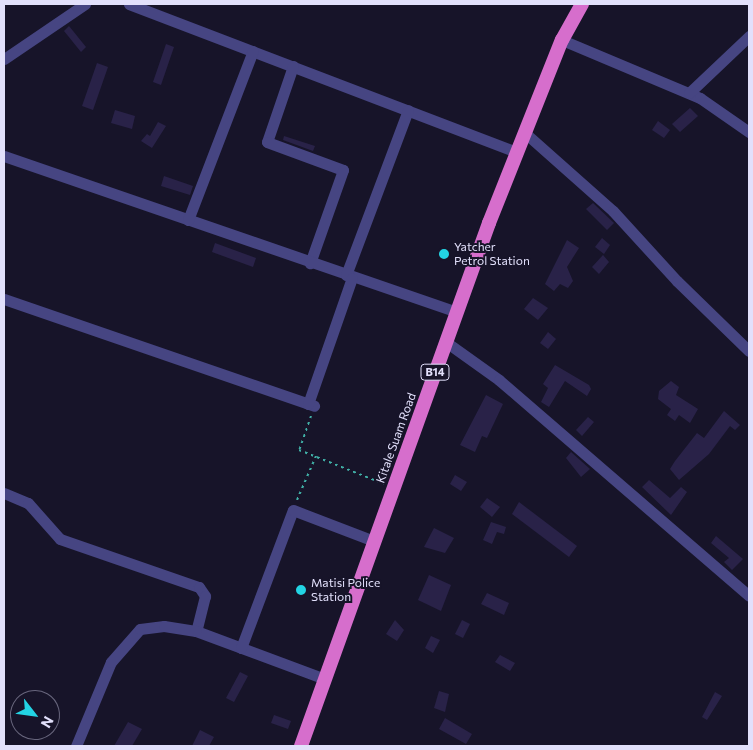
<!DOCTYPE html>
<style>
body{margin:0}
#map{position:relative;width:753px;height:750px;overflow:hidden;background:#171429;font-family:Commissioner,sans-serif}
div>[style]{position:absolute}
.building>*{inset:0;background:#292248}
.path>*{height:2px;margin-top:-1px;transform-origin:0;background:repeating-linear-gradient(90deg,#40afa6 0 2.5px,transparent 0 6.5px)}
.minor>*{height:11px;margin:-5.5px;padding:0 5.5px;transform-origin:5.5px;border-radius:5.5px;background:#464582}
.trunk>*{height:14px;margin:-7px;padding:0 7px;transform-origin:7px;border-radius:7px;background:#d66ecc}
.dots>*{width:14px;height:14px;translate:-50% -50%;box-sizing:border-box;border:2px solid #171429;border-radius:50%}
span{translate:-50% -50%;white-space:nowrap;text-align:center;line-height:1.15;-webkit-text-stroke:4px #171429;paint-order:stroke}
.shield-label span{padding:1px 4px;background:#171429;border:1px solid;border-radius:4px;-webkit-text-stroke-width:0}
.shield-label{font-size:11px;color:#e2e0fb;font-weight:700}
.poi-label{font-size:12px;color:#e2e0fb}
.left{translate:0 -50%;text-align:left}
.street-label{font-size:12px;color:#e2e0fb}
.frame{position:absolute;inset:0;border:5px solid #e2e0fb;pointer-events:none}
.north{position:absolute;left:10px;top:690px;width:50px;height:50px;box-sizing:border-box;background:#171429;border:1px solid #68667d;border-radius:50%;rotate:120deg;font-size:14px;font-weight:700;line-height:20px;text-align:center;color:#e2e0fb}
.north::after{content:'';display:block;margin:auto;width:18px;height:22px;background:#23d4e4;clip-path:polygon(50% 0,100% 100%,50% 72%,0 100%)}
</style>
<div id="map">
<div class="building">
<i style="clip-path:polygon(69px 26px,86px 47px,81px 52px,64px 31px)"></i>
<i style="clip-path:polygon(166px 44px,174px 47px,161px 85px,153px 82px)"></i>
<i style="clip-path:polygon(97px 63px,108px 67px,93px 110px,82px 106px)"></i>
<i style="clip-path:polygon(690px 108px,698px 116px,680px 132px,672px 124px)"></i>
<i style="clip-path:polygon(115px 110px,135px 116px,132px 129px,111px 123px)"></i>
<i style="clip-path:polygon(658px 121px,670px 130px,664px 138px,652px 130px)"></i>
<i style="clip-path:polygon(158px 122px,166px 126px,152px 148px,141px 141px,147px 134px,150px 136px)"></i>
<i style="clip-path:polygon(284px 136px,315px 146px,313px 151px,283px 140px)"></i>
<i style="clip-path:polygon(164px 176px,193px 186px,190px 195px,161px 186px)"></i>
<i style="clip-path:polygon(593px 203px,614px 223px,607px 230px,586px 209px)"></i>
<i style="clip-path:polygon(602px 238px,610px 245px,604px 254px,595px 247px)"></i>
<i style="clip-path:polygon(567px 240px,579px 248px,567px 267px,573px 281px,568px 288px,560px 284px,554px 291px,545px 284px)"></i>
<i style="clip-path:polygon(215px 243px,256px 258px,253px 267px,212px 252px)"></i>
<i style="clip-path:polygon(603px 255px,609px 262px,599px 274px,592px 267px)"></i>
<i style="clip-path:polygon(533px 298px,548px 308px,538px 320px,524px 309px)"></i>
<i style="clip-path:polygon(548px 332px,556px 339px,548px 349px,540px 343px)"></i>
<i style="clip-path:polygon(555px 365px,589px 385px,591px 389px,587px 396px,565px 381px,549px 407px,541px 402px,548px 388px,543px 384px)"></i>
<i style="clip-path:polygon(671px 381px,679px 387px,676px 395px,698px 409px,690px 423px,679px 415px,675px 421px,667px 415px,671px 409px,658px 399px,659px 391px)"></i>
<i style="clip-path:polygon(486px 395px,503px 404px,487px 438px,482px 436px,475px 452px,460px 445px)"></i>
<i style="clip-path:polygon(724px 411px,740px 425px,735px 430px,730px 426px,709px 454px,679px 480px,670px 469px,675px 461px,697px 433px,704px 438px)"></i>
<i style="clip-path:polygon(588px 417px,594px 422px,582px 436px,576px 430px)"></i>
<i style="clip-path:polygon(571px 452px,590px 469px,581px 477px,566px 458px)"></i>
<i style="clip-path:polygon(455px 475px,467px 482px,461px 491px,450px 484px)"></i>
<i style="clip-path:polygon(649px 480px,670px 498px,681px 487px,687px 492px,671px 515px,642px 487px)"></i>
<i style="clip-path:polygon(487px 498px,500px 507px,492px 517px,480px 507px)"></i>
<i style="clip-path:polygon(519px 502px,577px 546px,569px 557px,512px 514px)"></i>
<i style="clip-path:polygon(491px 522px,506px 527px,504px 534px,497px 532px,492px 544px,483px 540px)"></i>
<i style="clip-path:polygon(434px 528px,454px 538px,445px 553px,424px 547px)"></i>
<i style="clip-path:polygon(716px 536px,743px 559px,732px 570px,724px 562px,729px 558px,711px 543px)"></i>
<i style="clip-path:polygon(429px 575px,451px 585px,441px 611px,418px 600px)"></i>
<i style="clip-path:polygon(487px 593px,509px 603px,504px 615px,481px 604px)"></i>
<i style="clip-path:polygon(395px 620px,404px 630px,397px 641px,386px 634px)"></i>
<i style="clip-path:polygon(462px 620px,470px 624px,463px 638px,455px 634px)"></i>
<i style="clip-path:polygon(431px 636px,440px 640px,433px 653px,425px 648px)"></i>
<i style="clip-path:polygon(500px 655px,515px 663px,510px 671px,495px 662px)"></i>
<i style="clip-path:polygon(240px 672px,248px 676px,234px 702px,226px 698px)"></i>
<i style="clip-path:polygon(439px 691px,449px 694px,445px 712px,434px 708px)"></i>
<i style="clip-path:polygon(715px 692px,722px 696px,707px 720px,702px 717px)"></i>
<i style="clip-path:polygon(274px 715px,291px 721px,288px 729px,271px 723px)"></i>
<i style="clip-path:polygon(445px 718px,472px 734px,466px 744px,439px 729px)"></i>
<i style="clip-path:polygon(128px 722px,142px 729px,132px 746px,114px 746px)"></i>
<i style="clip-path:polygon(200px 730px,214px 737px,209px 746px,192px 746px)"></i>
</div>
<div class="path">
<i style="left:311px;top:416px;width:36px;rotate:109deg"></i>
<i style="left:299px;top:450px;width:92px;rotate:21.8deg"></i>
<i style="left:297px;top:500px;width:48px;rotate:-66.6deg"></i>
</div>
<div class="minor">
<i style="left:129px;top:4px;width:414px;rotate:20.9deg"></i>
<i style="left:562px;top:40px;width:150px;rotate:22.8deg"></i>
<i style="left:700px;top:98px;width:60px;rotate:34.8deg"></i>
<i style="left:4px;top:59px;width:98px;rotate:-34.2deg"></i>
<i style="left:293px;top:66px;width:80px;rotate:108.9deg"></i>
<i style="left:267px;top:142px;width:81px;rotate:20.2deg"></i>
<i style="left:343px;top:170px;width:99px;rotate:109.5deg"></i>
<i style="left:689px;top:93px;width:83px;rotate:-43.5deg"></i>
<i style="left:524px;top:132px;width:119px;rotate:41.6deg"></i>
<i style="left:613px;top:211px;width:95px;rotate:47.6deg"></i>
<i style="left:677px;top:281px;width:100px;rotate:44.2deg"></i>
<i style="left:4px;top:156px;width:478px;rotate:19deg"></i>
<i style="left:188px;top:220px;width:181px;rotate:-69deg"></i>
<i style="left:346px;top:275px;width:176px;rotate:-69.4deg"></i>
<i style="left:4px;top:299px;width:328px;rotate:19deg"></i>
<i style="left:446px;top:342px;width:65px;rotate:35.6deg"></i>
<i style="left:499px;top:380px;width:330px;rotate:40.8deg"></i>
<i style="left:308px;top:404px;width:133px;rotate:-70.8deg"></i>
<i style="left:4px;top:493px;width:26px;rotate:23deg"></i>
<i style="left:28px;top:503px;width:48px;rotate:48.4deg"></i>
<i style="left:60px;top:539px;width:147px;rotate:19.1deg"></i>
<i style="left:199px;top:587px;width:11px;rotate:56deg"></i>
<i style="left:205px;top:596px;width:36px;rotate:104deg"></i>
<i style="left:196px;top:631px;width:138px;rotate:20.4deg"></i>
<i style="left:241px;top:648px;width:147px;rotate:-69.4deg"></i>
<i style="left:293px;top:510px;width:87px;rotate:20.9deg"></i>
<i style="left:76px;top:746px;width:91px;rotate:-67.4deg"></i>
<i style="left:111px;top:662px;width:44px;rotate:-48.7deg"></i>
<i style="left:140px;top:629px;width:24px;rotate:-7deg"></i>
<i style="left:164px;top:626px;width:32px;rotate:9deg"></i>
</div>
<div class="trunk">
<i style="left:301px;top:746px;width:556px;rotate:-70.23deg"></i>
<i style="left:489px;top:223px;width:197px;rotate:-68.3deg"></i>
<i style="left:562px;top:40px;width:41px;rotate:-60.9deg"></i>
</div>
<div class="dots">
<i style="left:444px;top:254px;background:#23d4e4"></i>
<i style="left:301px;top:590px;background:#23d4e4"></i>
</div>
<div class="shield-label">
<span style="left:435px;top:372px">B14</span>
</div>
<div class="poi-label">
<span class="left" style="left:454px;top:254px">Yatcher<br>Petrol Station</span>
<span class="left" style="left:311px;top:590px">Matisi Police<br>Station</span>
</div>
<div class="street-label">
<span style="left:396px;top:438px;rotate:-70deg">Kitale Suam Road</span>
</div>
<div class="frame"></div>
<div class="north">N</div>
</div>
